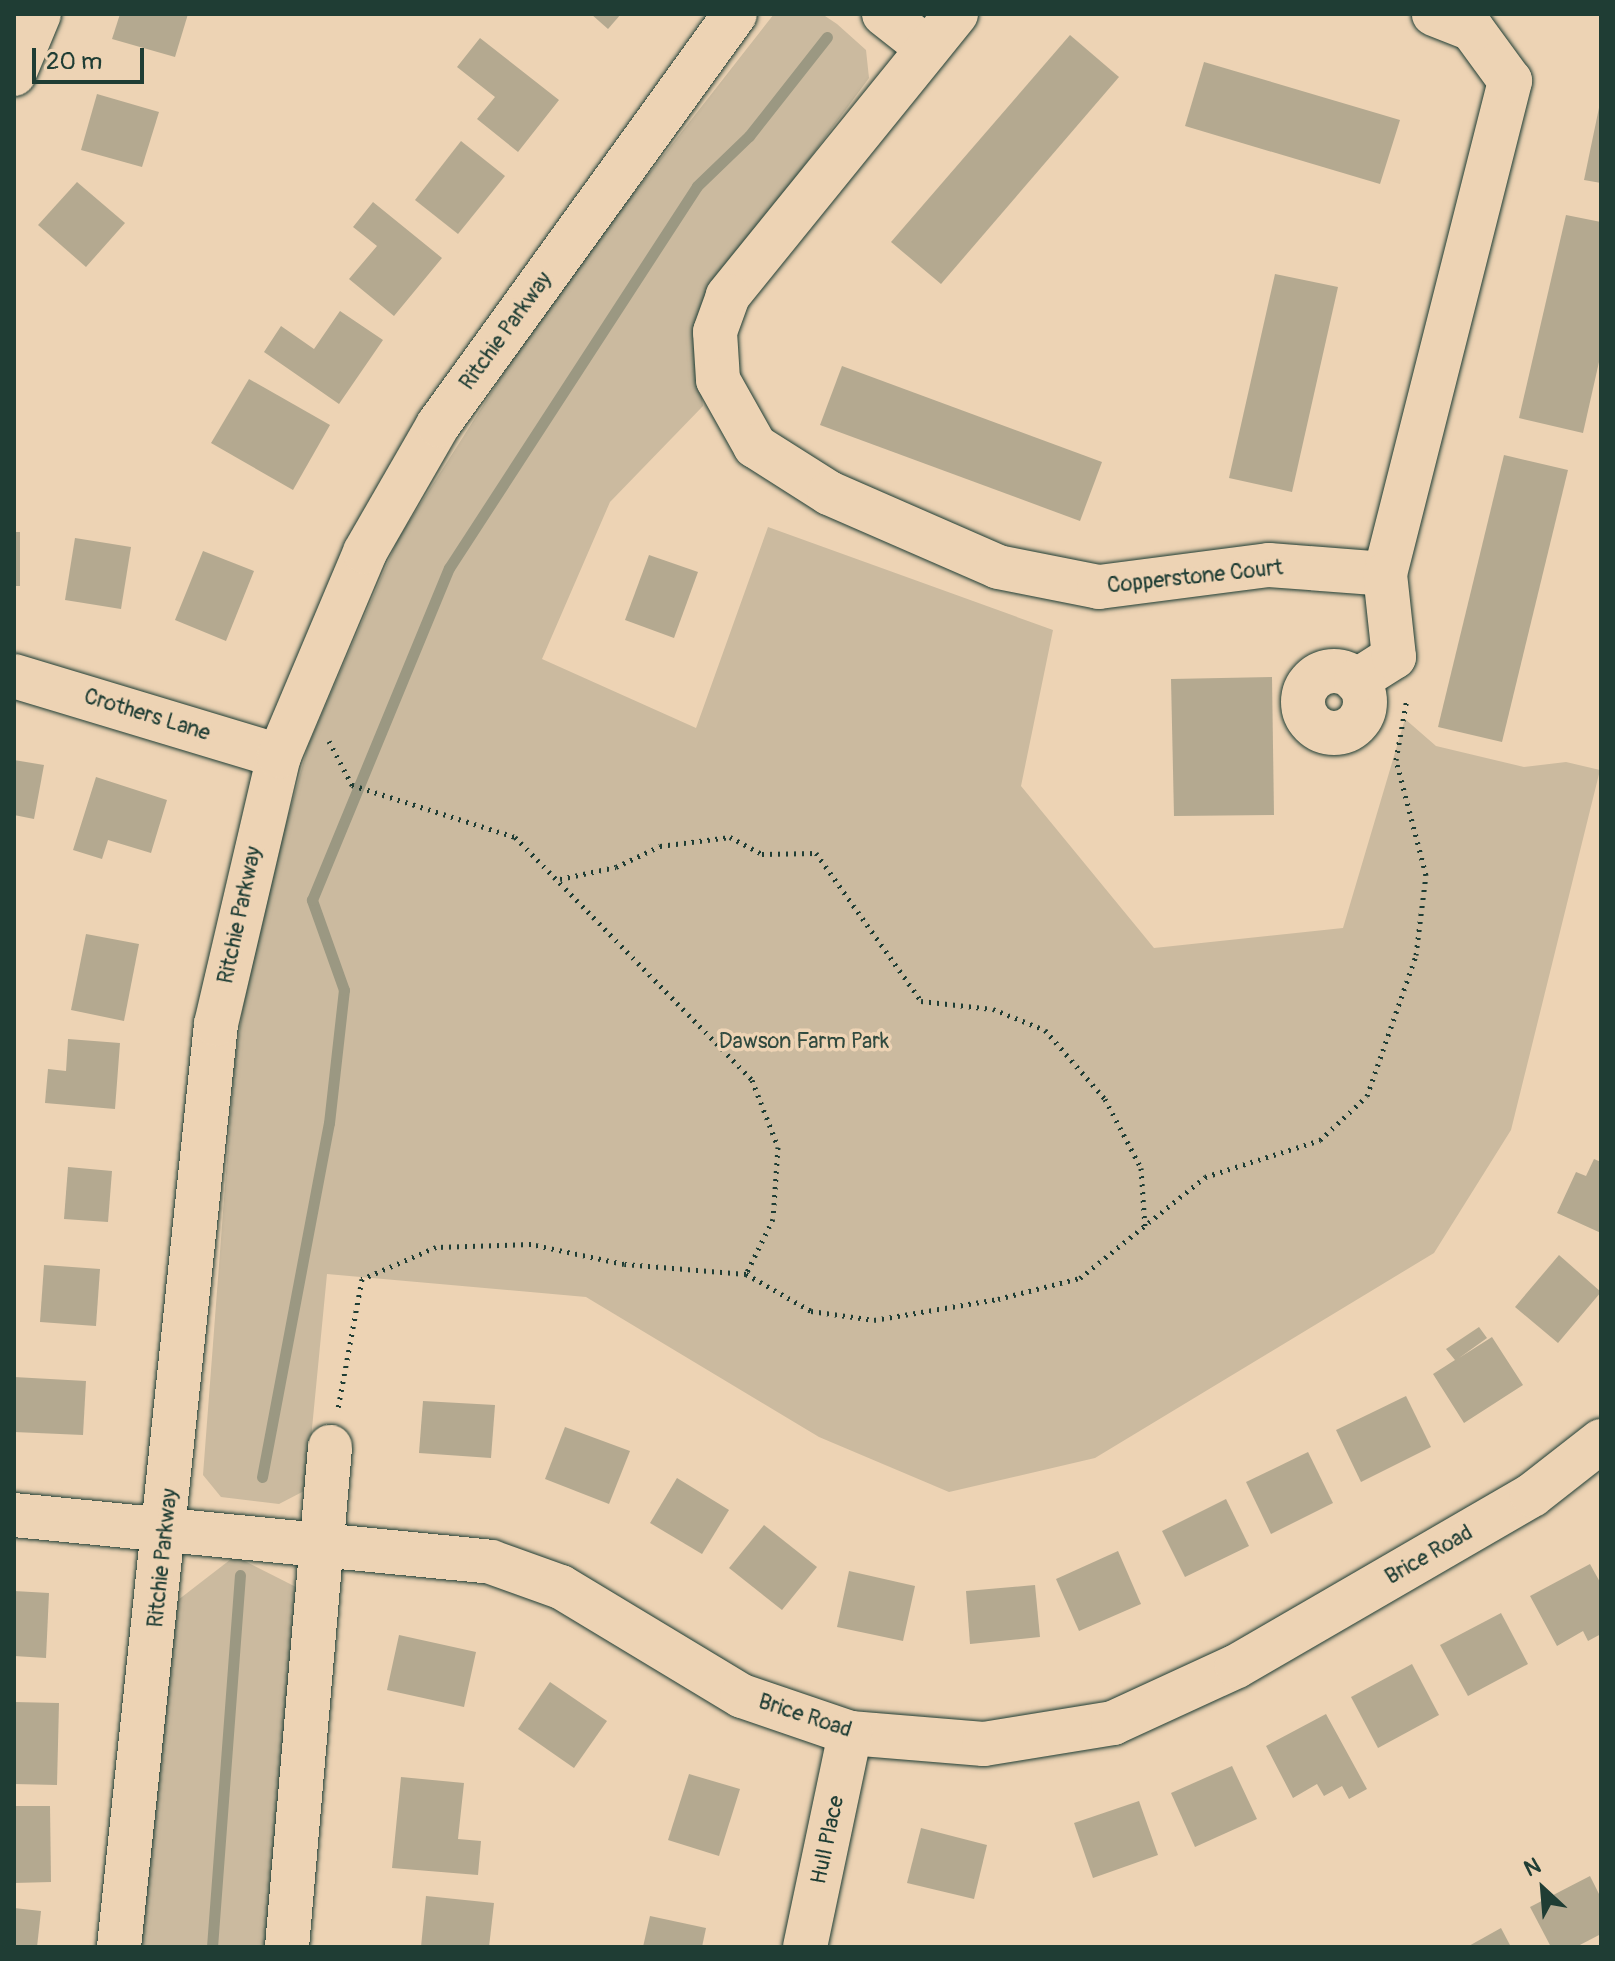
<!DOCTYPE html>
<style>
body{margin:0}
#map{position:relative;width:1615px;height:1961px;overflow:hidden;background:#edd3b4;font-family:Pangolin,sans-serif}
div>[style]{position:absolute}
.green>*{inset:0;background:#cbba9f}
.stream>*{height:11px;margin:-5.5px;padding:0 5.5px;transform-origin:5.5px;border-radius:5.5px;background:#9b9882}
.building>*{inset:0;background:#b4a990}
.path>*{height:5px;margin-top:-2.5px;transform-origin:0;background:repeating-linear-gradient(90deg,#1f3d34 0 2px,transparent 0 8px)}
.roads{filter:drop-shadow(0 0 2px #1f3d34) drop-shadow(0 0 2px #1f3d34)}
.minor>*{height:44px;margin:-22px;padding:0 22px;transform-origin:22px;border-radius:22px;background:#edd3b4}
.minor>.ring{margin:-22px;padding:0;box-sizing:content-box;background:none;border:44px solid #edd3b4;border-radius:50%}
span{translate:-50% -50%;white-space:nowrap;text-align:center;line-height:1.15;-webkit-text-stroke:7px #edd3b4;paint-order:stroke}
.street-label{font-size:22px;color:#1f3d34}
.park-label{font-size:22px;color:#304a3f}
.frame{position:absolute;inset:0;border:16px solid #1f3d34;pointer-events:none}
.north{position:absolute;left:1503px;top:1849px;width:80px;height:80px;-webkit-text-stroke:6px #edd3b4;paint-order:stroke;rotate:334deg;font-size:22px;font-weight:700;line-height:32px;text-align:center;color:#1f3d34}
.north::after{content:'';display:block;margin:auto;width:28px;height:36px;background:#1f3d34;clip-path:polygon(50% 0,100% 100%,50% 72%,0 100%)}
.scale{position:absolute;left:32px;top:48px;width:112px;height:36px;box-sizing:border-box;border:4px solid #1f3d34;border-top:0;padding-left:10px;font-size:24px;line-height:28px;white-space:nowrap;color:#1f3d34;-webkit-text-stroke:6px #edd3b4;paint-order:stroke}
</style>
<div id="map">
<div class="green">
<i style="clip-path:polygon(774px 14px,822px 14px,837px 24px,866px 50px,869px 78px,726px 272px,699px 369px,703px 406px,610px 502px,542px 659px,696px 728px,768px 527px,1053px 630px,1021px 786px,1154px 948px,1343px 928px,1405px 719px,1436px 746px,1524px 767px,1566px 762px,1600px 770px,1511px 1130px,1434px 1253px,1095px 1458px,949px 1492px,819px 1437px,586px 1297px,327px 1274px,306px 1490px,279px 1504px,221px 1497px,203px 1475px,234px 1068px,252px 946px,308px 746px,398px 539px,551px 299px)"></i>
<i style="clip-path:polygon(235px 1556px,298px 1588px,270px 1947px,134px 1947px,178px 1600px)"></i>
</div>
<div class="stream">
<i style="left:262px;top:1477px;width:360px;rotate:-79.3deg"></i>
<i style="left:329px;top:1123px;width:134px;rotate:-83.6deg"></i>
<i style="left:344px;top:990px;width:96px;rotate:-109.6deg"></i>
<i style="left:312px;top:900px;width:359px;rotate:-67.6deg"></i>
<i style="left:449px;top:568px;width:455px;rotate:-57deg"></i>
<i style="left:697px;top:186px;width:72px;rotate:-43.9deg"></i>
<i style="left:749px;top:136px;width:126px;rotate:-51.8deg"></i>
<i style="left:212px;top:1947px;width:373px;rotate:-85.7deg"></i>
</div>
<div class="building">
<i style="clip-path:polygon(120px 14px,188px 14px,175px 57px,112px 39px)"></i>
<i style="clip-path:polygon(591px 14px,621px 14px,608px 29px)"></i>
<i style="clip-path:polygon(1070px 35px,1119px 77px,941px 284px,891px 242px)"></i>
<i style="clip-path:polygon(480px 38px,559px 100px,518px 152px,477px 119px,495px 97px,457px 67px)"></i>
<i style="clip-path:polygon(1204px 62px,1400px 120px,1380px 184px,1185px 126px)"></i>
<i style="clip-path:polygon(97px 94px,159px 112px,142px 167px,81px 150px)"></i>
<i style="clip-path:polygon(1600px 103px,1601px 103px,1601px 183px,1584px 180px)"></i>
<i style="clip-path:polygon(461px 141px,505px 176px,458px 234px,415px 200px)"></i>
<i style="clip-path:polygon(77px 182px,125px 223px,86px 267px,38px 225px)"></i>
<i style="clip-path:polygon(373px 202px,442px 258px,394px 316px,349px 279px,377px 246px,353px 227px)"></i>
<i style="clip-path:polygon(1566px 215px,1601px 222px,1601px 353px,1583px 433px,1519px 418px)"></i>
<i style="clip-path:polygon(1275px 274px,1338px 287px,1292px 492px,1229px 478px)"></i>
<i style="clip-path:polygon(340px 311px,383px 340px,339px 404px,264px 352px,281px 326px,314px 349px)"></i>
<i style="clip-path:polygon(842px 366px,1102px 462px,1080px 521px,820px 425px)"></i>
<i style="clip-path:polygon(249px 379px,330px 425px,293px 490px,211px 443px)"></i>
<i style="clip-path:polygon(1504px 455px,1568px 470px,1502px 742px,1438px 727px)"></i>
<i style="clip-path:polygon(14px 532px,20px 532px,20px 586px,14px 586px)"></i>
<i style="clip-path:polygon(75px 538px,131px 547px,121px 609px,65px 600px)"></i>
<i style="clip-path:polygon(203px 551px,254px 571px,226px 641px,175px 620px)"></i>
<i style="clip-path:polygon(649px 555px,698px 572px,674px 638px,625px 620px)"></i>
<i style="clip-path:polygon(1272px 677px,1274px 815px,1174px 816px,1171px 679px)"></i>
<i style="clip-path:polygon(14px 760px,44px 765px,34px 819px,14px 815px)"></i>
<i style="clip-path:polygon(96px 777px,167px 800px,151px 853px,108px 840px,102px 859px,73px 850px)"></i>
<i style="clip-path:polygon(86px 934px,139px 944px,124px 1021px,71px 1010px)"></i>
<i style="clip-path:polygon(68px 1039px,120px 1043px,115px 1109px,45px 1103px,48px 1069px,66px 1071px)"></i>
<i style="clip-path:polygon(1594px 1159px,1601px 1162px,1601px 1233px,1557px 1213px,1576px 1172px,1586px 1176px)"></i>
<i style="clip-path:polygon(68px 1167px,112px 1171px,108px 1222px,64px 1219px)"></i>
<i style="clip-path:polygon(1559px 1255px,1601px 1292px,1558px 1343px,1515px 1307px)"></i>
<i style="clip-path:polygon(44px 1265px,100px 1269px,96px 1326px,40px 1322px)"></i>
<i style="clip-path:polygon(1479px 1327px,1487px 1338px,1459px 1358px,1492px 1337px,1523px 1385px,1464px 1423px,1433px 1374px,1455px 1360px,1446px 1349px)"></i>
<i style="clip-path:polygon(14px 1377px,86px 1381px,83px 1435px,14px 1432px)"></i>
<i style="clip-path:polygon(1406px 1396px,1431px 1447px,1361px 1482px,1336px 1430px)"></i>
<i style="clip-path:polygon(423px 1401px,495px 1405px,491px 1458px,419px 1453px)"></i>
<i style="clip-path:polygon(565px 1427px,630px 1451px,609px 1504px,545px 1479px)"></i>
<i style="clip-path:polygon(1308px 1452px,1333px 1503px,1271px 1534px,1246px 1482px)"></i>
<i style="clip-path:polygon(677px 1478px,729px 1510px,702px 1554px,650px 1523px)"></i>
<i style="clip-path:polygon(1226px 1499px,1249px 1546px,1185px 1577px,1162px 1531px)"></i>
<i style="clip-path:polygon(764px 1525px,817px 1567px,782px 1610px,729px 1568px)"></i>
<i style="clip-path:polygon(1118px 1551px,1141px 1604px,1079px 1631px,1056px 1579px)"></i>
<i style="clip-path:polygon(1590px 1564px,1601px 1584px,1601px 1634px,1588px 1641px,1583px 1631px,1557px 1646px,1530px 1596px)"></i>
<i style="clip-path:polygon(849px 1571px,915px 1586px,903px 1641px,837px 1627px)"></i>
<i style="clip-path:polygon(1035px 1585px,1040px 1637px,970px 1644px,966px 1591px)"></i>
<i style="clip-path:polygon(14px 1591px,49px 1593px,46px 1658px,14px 1656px)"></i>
<i style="clip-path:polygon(1501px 1613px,1528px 1664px,1468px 1696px,1440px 1645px)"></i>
<i style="clip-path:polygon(399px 1635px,476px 1652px,464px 1707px,387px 1690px)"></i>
<i style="clip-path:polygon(1412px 1664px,1439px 1715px,1378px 1748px,1351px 1697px)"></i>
<i style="clip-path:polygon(550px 1682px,607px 1721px,574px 1768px,518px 1729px)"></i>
<i style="clip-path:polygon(14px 1702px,59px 1703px,57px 1785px,14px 1784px)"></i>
<i style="clip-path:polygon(1326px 1714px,1367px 1789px,1349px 1799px,1342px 1786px,1324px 1796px,1317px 1784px,1293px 1798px,1266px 1746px)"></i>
<i style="clip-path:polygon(1232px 1766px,1257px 1819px,1195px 1847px,1171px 1793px)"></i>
<i style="clip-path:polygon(689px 1774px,740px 1789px,719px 1856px,668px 1840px)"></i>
<i style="clip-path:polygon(401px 1777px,464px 1783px,458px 1839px,481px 1841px,478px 1875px,392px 1868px)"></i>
<i style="clip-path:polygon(1139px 1801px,1158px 1855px,1093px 1878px,1074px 1823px)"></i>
<i style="clip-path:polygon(14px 1806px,50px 1806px,51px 1882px,14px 1883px)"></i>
<i style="clip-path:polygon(921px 1828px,987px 1845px,974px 1899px,907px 1883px)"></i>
<i style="clip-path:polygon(1590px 1876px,1601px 1898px,1601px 1934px,1576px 1947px,1551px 1947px,1530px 1907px)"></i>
<i style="clip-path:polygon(426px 1896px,494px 1903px,489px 1947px,421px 1947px)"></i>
<i style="clip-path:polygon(14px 1908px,41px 1911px,37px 1947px,14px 1947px)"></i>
<i style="clip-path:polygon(650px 1916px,706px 1928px,702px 1947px,643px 1947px)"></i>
<i style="clip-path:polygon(1501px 1928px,1511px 1947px,1467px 1947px)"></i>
</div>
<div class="path">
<i style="left:329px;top:741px;width:50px;rotate:62.4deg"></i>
<i style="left:352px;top:785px;width:171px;rotate:17.7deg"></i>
<i style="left:515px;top:837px;width:339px;rotate:45.7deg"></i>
<i style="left:752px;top:1080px;width:72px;rotate:68.8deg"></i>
<i style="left:778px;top:1147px;width:72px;rotate:94deg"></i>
<i style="left:773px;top:1219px;width:61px;rotate:116.1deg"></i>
<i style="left:746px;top:1274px;width:122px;rotate:-175.3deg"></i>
<i style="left:624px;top:1264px;width:95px;rotate:-167.9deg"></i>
<i style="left:531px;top:1244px;width:95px;rotate:178.2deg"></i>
<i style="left:436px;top:1247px;width:81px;rotate:156.6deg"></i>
<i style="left:362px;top:1279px;width:131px;rotate:100.5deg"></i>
<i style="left:560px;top:879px;width:57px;rotate:-12.1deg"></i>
<i style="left:616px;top:867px;width:49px;rotate:-25.5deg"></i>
<i style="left:660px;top:846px;width:71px;rotate:-7.3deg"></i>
<i style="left:730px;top:837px;width:36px;rotate:28deg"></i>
<i style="left:762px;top:854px;width:54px;rotate:-1.1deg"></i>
<i style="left:816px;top:853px;width:181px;rotate:54.6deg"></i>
<i style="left:921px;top:1001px;width:72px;rotate:6.3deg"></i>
<i style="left:993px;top:1009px;width:56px;rotate:22deg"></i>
<i style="left:1045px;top:1030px;width:91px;rotate:49deg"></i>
<i style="left:1105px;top:1099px;width:78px;rotate:62.4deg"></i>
<i style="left:1141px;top:1168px;width:59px;rotate:86.1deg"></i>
<i style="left:746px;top:1274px;width:75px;rotate:29.6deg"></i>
<i style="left:811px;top:1311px;width:64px;rotate:8.1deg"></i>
<i style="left:874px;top:1320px;width:126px;rotate:-9.6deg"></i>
<i style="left:998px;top:1299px;width:85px;rotate:-14.4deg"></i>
<i style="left:1080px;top:1278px;width:161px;rotate:-38.9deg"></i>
<i style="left:1205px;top:1177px;width:121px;rotate:-17.8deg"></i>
<i style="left:1320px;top:1140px;width:64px;rotate:-43.1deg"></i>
<i style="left:1367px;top:1096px;width:149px;rotate:-70.8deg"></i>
<i style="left:1416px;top:955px;width:81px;rotate:-82.9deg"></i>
<i style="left:1426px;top:875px;width:119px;rotate:-104.6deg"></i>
<i style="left:1396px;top:760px;width:63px;rotate:-79.9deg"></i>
</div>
<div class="roads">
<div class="minor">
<i style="left:884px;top:14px;width:55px;rotate:38.3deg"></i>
<i style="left:956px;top:14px;width:363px;rotate:129deg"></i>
<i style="left:728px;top:296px;width:38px;rotate:110deg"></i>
<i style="left:715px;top:332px;width:48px;rotate:86.4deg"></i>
<i style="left:718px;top:380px;width:76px;rotate:60.7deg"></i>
<i style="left:755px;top:446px;width:88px;rotate:32.4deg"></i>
<i style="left:829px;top:493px;width:184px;rotate:23.6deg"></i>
<i style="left:998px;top:567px;width:103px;rotate:11.2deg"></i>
<i style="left:1099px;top:587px;width:171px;rotate:-7.4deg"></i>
<i style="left:1269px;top:565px;width:116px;rotate:4.4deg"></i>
<i style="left:1385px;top:574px;width:509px;rotate:-75.77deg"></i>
<i style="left:1510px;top:81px;width:64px;rotate:-126.2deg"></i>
<i style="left:1472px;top:29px;width:41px;rotate:-158.5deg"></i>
<i style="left:14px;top:74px;width:65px;rotate:-67.4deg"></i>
<i class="ring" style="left:1303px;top:671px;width:18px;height:18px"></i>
<i style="left:14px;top:676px;width:277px;rotate:16.8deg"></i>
<i style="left:1356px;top:681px;width:45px;rotate:-32.3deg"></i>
<i style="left:1394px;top:657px;width:83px;rotate:-96.2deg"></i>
<i style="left:14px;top:1515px;width:479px;rotate:5.6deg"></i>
<i style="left:491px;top:1562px;width:74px;rotate:19.7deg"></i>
<i style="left:561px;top:1587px;width:211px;rotate:31.1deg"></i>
<i style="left:742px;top:1696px;width:114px;rotate:18.9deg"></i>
<i style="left:850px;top:1733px;width:134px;rotate:4.7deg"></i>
<i style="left:984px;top:1744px;width:131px;rotate:-9.2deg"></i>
<i style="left:1113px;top:1723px;width:136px;rotate:-24.7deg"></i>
<i style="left:1237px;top:1666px;width:341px;rotate:-30.1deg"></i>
<i style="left:1532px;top:1495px;width:88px;rotate:-38deg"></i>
<i style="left:119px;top:1947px;width:928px;rotate:-84deg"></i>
<i style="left:216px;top:1024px;width:275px;rotate:-76.8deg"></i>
<i style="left:279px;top:756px;width:221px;rotate:-67.1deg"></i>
<i style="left:365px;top:552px;width:146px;rotate:-60.1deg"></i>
<i style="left:438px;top:425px;width:507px;rotate:-54.15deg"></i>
<i style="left:287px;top:1947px;width:502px;rotate:-85.08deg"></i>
<i style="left:805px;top:1947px;width:219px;rotate:-78.1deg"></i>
</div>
</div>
<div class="street-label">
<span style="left:506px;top:331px;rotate:-54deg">Ritchie Parkway</span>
<span style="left:1195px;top:577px;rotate:-6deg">Copperstone Court</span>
<span style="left:147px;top:715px;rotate:17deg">Crothers Lane</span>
<span style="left:240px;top:915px;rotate:-78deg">Ritchie Parkway</span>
<span style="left:1429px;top:1555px;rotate:-30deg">Brice Road</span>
<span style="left:163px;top:1558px;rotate:-84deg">Ritchie Parkway</span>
<span style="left:805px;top:1716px;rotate:18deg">Brice Road</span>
<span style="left:828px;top:1840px;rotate:-78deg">Hull Place</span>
</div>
<div class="park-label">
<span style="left:804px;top:1042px">Dawson Farm Park</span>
</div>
<div class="frame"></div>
<div class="north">N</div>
<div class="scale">20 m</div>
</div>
